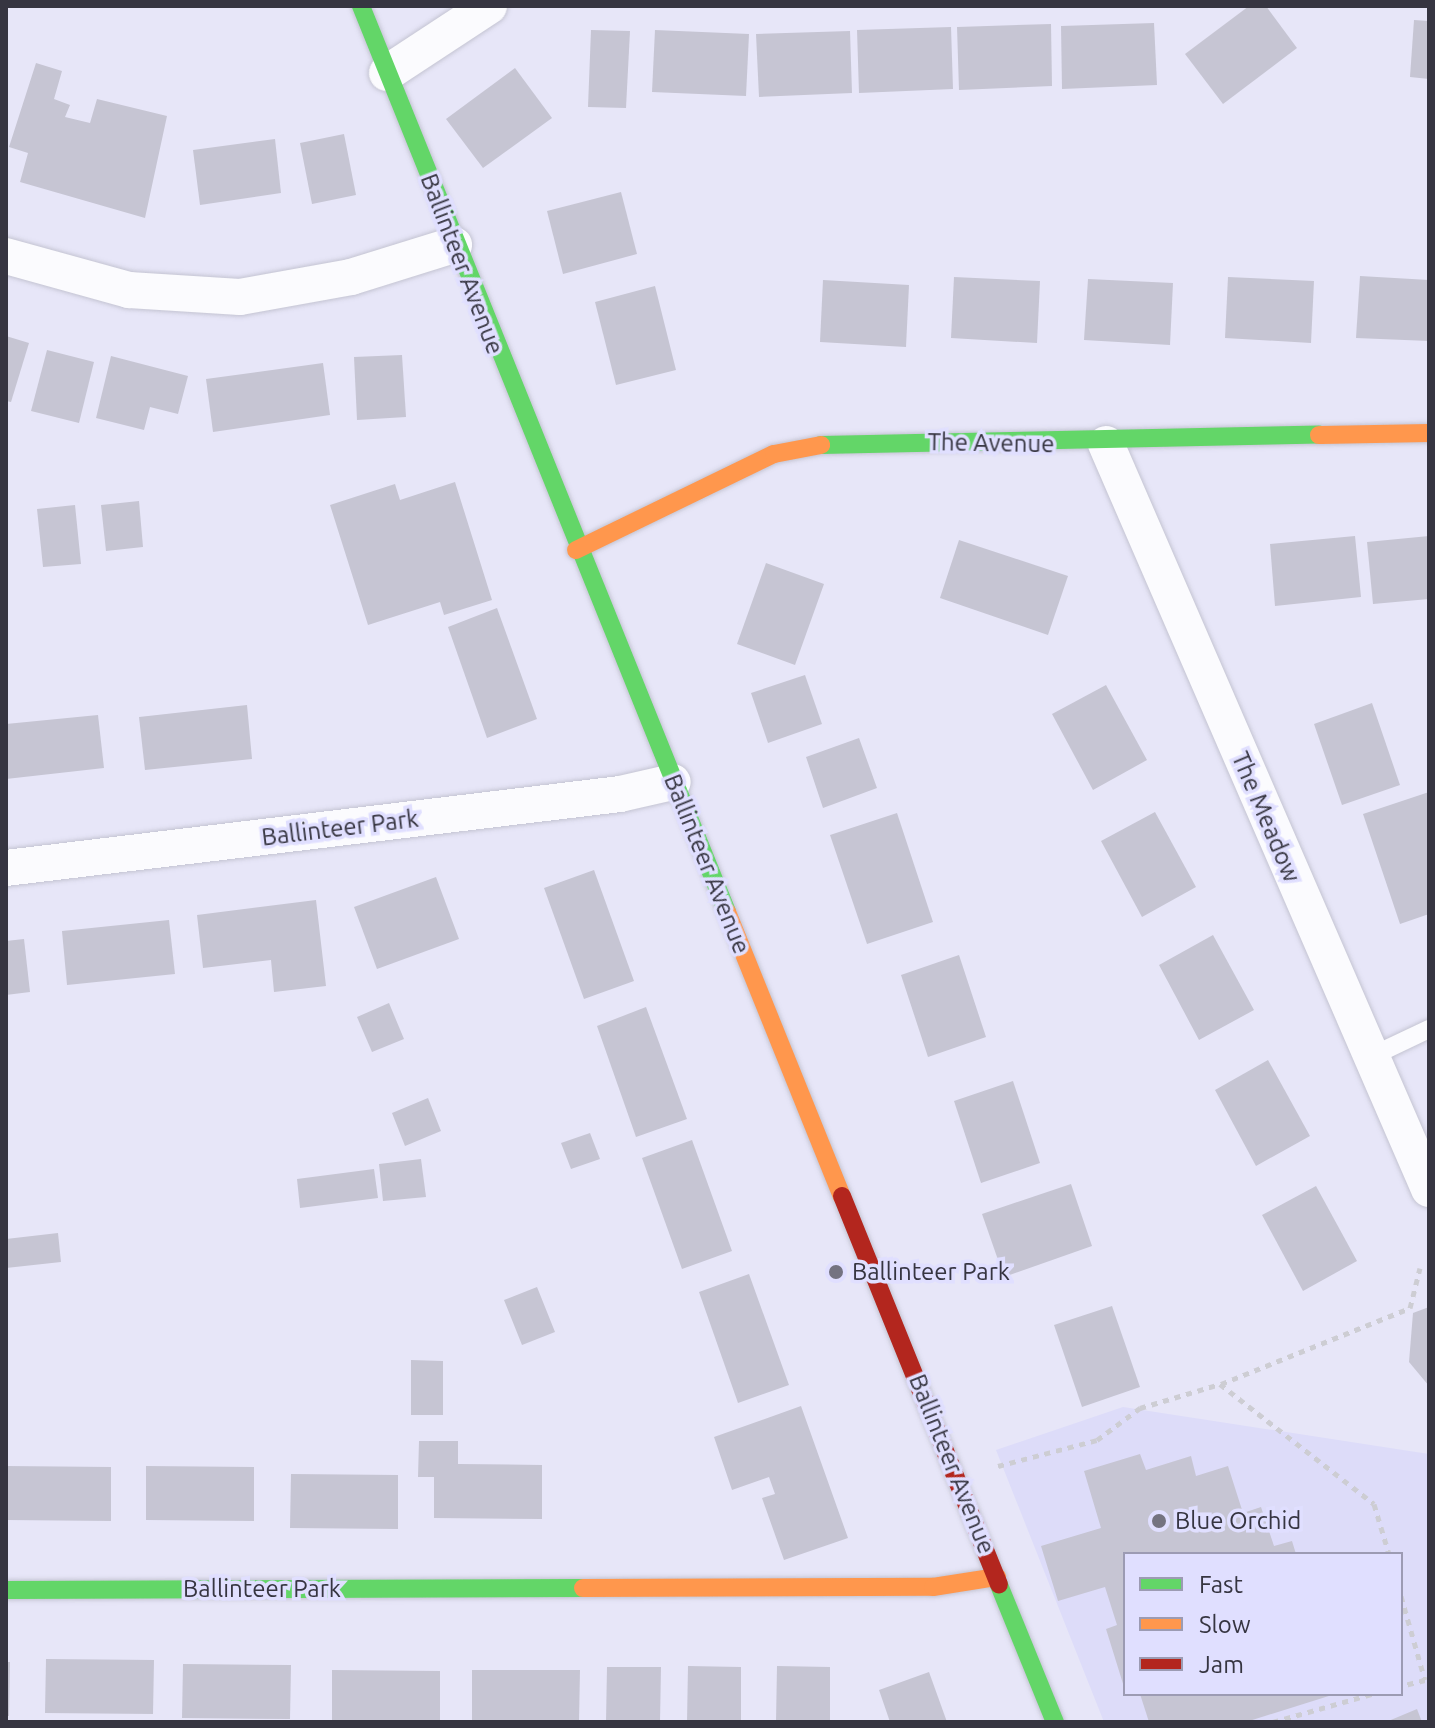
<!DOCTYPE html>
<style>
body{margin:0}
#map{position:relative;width:1435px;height:1728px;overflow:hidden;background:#e7e6f8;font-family:Ubuntu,sans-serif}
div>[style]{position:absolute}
.built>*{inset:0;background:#dddcf9}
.building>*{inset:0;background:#c6c5d3}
.path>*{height:5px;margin-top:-2.5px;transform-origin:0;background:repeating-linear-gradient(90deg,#cdcdd3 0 6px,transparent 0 12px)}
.roads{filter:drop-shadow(0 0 2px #c4c4d2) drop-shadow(0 0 2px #c4c4d2)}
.lane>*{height:18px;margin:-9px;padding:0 9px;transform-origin:9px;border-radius:9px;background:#fbfbfe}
.street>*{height:36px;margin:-18px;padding:0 18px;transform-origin:18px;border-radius:18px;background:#fbfbfe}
.fast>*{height:18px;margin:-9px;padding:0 9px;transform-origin:9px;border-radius:9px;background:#63d668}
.slow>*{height:18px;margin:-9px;padding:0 9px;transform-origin:9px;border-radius:9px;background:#ff974d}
.jam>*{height:18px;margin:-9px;padding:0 9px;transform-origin:9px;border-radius:9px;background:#b3261e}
.dots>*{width:22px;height:22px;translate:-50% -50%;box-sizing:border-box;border:4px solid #e0dfff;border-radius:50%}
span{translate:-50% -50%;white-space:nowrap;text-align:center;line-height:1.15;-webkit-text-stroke:7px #e0dfff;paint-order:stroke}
.street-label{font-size:24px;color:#363541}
.poi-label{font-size:24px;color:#363541}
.left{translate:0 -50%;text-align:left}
.frame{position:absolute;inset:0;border:8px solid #363541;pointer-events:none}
.legend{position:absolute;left:1123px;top:1552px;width:280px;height:144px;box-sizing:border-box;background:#e0dfff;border:2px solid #9c9bb3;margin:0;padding:10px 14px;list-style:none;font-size:24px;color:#363541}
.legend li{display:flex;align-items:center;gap:16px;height:40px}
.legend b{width:40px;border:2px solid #9c9bb3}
</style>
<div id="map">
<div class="built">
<i style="clip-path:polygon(evenodd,1123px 1407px,1429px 1454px,1429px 1722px,1104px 1722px,996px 1450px,1123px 1407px,1125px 1554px,1401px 1554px,1401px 1694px,1125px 1694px,1125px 1554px)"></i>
</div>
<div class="building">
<i style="clip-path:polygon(1249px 6px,1266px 6px,1297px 48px,1223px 104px,1185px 54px)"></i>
<i style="clip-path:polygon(1414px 20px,1429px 21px,1429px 79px,1410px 77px)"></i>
<i style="clip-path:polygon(1154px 23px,1157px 85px,1062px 89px,1061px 26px)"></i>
<i style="clip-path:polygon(1051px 24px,1052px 86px,959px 90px,957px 27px)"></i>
<i style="clip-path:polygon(951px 27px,953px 89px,859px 93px,857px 30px)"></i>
<i style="clip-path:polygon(591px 30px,630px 31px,626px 108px,588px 107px)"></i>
<i style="clip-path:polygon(655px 30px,749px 34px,746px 96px,652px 92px)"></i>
<i style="clip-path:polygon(850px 31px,852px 93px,759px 97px,756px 34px)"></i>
<i style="clip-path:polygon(36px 63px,62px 71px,54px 99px,70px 105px,65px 117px,90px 123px,97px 99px,167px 116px,145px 218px,20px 182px,28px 153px,9px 147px)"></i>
<i style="clip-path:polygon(515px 68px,552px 118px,483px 168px,446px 119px)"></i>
<i style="clip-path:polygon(344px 134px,356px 195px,312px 204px,300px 143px)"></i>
<i style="clip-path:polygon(275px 139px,281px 193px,200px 205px,193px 150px)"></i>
<i style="clip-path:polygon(621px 192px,637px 254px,563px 274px,547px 211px)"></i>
<i style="clip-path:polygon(1360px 276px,1429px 280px,1429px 341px,1356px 338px)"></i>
<i style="clip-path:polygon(954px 277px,1040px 281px,1037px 343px,951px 338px)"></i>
<i style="clip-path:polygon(1228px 277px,1314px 281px,1311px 343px,1225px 338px)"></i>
<i style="clip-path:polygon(1088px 279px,1173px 283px,1170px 345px,1084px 340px)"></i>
<i style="clip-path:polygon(823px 280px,909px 285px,906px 347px,820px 342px)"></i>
<i style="clip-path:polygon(655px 286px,676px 370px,616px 385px,595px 302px)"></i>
<i style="clip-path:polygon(6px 336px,29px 343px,11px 402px,6px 401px)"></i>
<i style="clip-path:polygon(47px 350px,94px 362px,79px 423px,31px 411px)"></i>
<i style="clip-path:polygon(402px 355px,406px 417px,357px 420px,354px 357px)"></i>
<i style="clip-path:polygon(111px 356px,188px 376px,178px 414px,150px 407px,144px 430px,96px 418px)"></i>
<i style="clip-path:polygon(323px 363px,330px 415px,213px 432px,206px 379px)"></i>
<i style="clip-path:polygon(455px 482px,492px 600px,444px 615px,440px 602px,368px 625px,330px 505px,395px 484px,400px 500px)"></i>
<i style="clip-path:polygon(139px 501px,143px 547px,106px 551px,101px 505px)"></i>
<i style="clip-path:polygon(75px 505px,81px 564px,43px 567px,37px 509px)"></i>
<i style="clip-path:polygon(1355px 536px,1361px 597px,1275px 606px,1270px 544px)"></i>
<i style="clip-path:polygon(1429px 536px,1429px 599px,1373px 604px,1367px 542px)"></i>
<i style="clip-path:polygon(959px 540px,1068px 576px,1048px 635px,940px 598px)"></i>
<i style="clip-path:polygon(766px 563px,824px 584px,795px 665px,737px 644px)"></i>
<i style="clip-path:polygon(497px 608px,537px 719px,487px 738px,448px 627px)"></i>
<i style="clip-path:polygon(805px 675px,822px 724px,768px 743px,751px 693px)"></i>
<i style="clip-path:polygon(1106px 685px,1147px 760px,1093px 790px,1052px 714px)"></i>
<i style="clip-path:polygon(1372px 703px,1400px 785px,1342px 805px,1314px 724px)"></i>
<i style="clip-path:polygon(247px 705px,252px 759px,145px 770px,139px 717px)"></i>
<i style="clip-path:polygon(98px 715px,104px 768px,6px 779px,6px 724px)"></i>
<i style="clip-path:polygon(859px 738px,877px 788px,823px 808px,806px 757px)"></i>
<i style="clip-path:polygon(1429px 792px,1429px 914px,1400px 924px,1363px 814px)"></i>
<i style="clip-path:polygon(1155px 812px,1196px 887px,1142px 917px,1101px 841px)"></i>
<i style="clip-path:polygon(897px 813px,933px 922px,867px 944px,830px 835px)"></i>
<i style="clip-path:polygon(594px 870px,634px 981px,584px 999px,544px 888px)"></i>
<i style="clip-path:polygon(436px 877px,459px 939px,377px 969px,354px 907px)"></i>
<i style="clip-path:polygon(316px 900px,326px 986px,274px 992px,271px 960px,203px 968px,197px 915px)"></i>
<i style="clip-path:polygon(169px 920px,175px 974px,67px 985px,62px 931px)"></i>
<i style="clip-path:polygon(1213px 935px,1254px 1010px,1199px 1040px,1159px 965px)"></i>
<i style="clip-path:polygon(24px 939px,30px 992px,6px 995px,6px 941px)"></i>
<i style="clip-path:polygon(959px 955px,986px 1037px,928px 1057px,901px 975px)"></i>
<i style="clip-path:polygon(389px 1003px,404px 1039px,372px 1052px,357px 1017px)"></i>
<i style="clip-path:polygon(646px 1007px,687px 1119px,636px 1137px,597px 1026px)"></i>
<i style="clip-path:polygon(1268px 1060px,1310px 1136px,1256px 1166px,1215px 1090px)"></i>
<i style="clip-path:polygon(1013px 1081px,1040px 1163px,981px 1183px,954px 1101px)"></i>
<i style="clip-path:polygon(428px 1098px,441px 1131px,405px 1146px,392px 1113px)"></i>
<i style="clip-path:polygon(590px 1133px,600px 1159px,571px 1169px,561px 1143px)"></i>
<i style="clip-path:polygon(692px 1140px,732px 1251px,682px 1269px,642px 1158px)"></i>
<i style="clip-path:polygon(421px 1159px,426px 1197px,383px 1201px,379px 1164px)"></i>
<i style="clip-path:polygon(374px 1169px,378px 1198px,300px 1208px,297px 1179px)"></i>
<i style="clip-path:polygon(1071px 1184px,1092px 1246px,1004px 1277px,982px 1214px)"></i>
<i style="clip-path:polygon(1316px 1186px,1357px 1261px,1303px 1291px,1262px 1215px)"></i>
<i style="clip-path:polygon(58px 1233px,61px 1262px,6px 1268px,6px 1239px)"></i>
<i style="clip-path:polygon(749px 1274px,789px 1385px,738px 1403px,699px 1292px)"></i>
<i style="clip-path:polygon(537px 1287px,555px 1332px,522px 1345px,504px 1300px)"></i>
<i style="clip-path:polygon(1112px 1306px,1140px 1387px,1082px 1407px,1054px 1325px)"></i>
<i style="clip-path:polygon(1429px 1307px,1429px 1386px,1409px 1362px,1413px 1313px)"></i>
<i style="clip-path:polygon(411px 1360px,443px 1361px,443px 1415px,411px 1415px)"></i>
<i style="clip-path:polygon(801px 1406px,848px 1538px,784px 1560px,762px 1498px,775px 1494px,769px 1477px,732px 1490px,714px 1437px)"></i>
<i style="clip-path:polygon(419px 1441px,458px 1441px,458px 1464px,542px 1465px,542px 1519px,434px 1518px,434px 1477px,418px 1477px)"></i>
<i style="clip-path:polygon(1140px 1454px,1146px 1470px,1191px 1456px,1196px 1476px,1228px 1466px,1243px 1513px,1261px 1507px,1274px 1546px,1292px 1541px,1296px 1554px,1125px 1554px,1124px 1687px,1106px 1629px,1117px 1625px,1105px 1587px,1058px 1601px,1041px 1546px,1101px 1528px,1084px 1471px)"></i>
<i style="clip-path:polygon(6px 1466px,111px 1467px,111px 1521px,6px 1520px)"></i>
<i style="clip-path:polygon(146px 1466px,254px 1467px,254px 1521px,146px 1520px)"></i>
<i style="clip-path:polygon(291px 1474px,398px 1475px,398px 1529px,290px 1528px)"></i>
<i style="clip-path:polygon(46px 1659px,154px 1660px,153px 1714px,45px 1713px)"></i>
<i style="clip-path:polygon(6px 1662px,10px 1662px,9px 1716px,6px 1716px)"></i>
<i style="clip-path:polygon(183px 1664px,291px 1665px,290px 1719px,182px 1718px)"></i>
<i style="clip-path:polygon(688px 1666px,741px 1667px,741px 1722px,687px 1722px)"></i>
<i style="clip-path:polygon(777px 1666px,830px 1667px,830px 1722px,776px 1722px)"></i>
<i style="clip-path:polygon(607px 1667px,661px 1667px,660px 1722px,606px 1722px)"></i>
<i style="clip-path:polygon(332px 1670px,440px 1671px,440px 1722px,332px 1722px)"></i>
<i style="clip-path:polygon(472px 1670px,580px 1670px,579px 1722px,472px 1722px)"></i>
<i style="clip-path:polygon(929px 1672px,947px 1722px,890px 1722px,879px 1690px)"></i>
<i style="clip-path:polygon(1140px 1694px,1332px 1694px,1332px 1695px,1246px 1722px,1149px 1722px)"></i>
<i style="clip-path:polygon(1417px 1709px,1422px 1722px,1386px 1722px)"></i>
</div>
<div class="path">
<i style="left:1221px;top:1384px;width:204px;rotate:-21.9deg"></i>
<i style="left:1410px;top:1308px;width:41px;rotate:-76deg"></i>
<i style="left:998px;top:1466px;width:102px;rotate:-14.7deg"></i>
<i style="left:1097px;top:1440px;width:54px;rotate:-36.7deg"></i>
<i style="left:1140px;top:1408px;width:84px;rotate:-16.7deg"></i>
<i style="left:1220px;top:1384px;width:195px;rotate:37.9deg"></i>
<i style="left:1374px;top:1504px;width:52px;rotate:73.3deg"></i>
<i style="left:1401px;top:1596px;width:87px;rotate:74.1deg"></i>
<i style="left:1425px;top:1680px;width:25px;rotate:166deg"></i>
<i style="left:1273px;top:1722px;width:103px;rotate:-15.8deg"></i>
</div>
<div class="roads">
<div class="lane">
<i style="left:1370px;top:1057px;width:65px;rotate:-25.4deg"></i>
</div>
<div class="street">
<i style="left:387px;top:73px;width:122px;rotate:-33.3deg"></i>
<i style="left:6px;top:256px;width:128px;rotate:15.5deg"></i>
<i style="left:129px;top:290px;width:111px;rotate:3.6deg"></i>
<i style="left:240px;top:297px;width:113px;rotate:-10.2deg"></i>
<i style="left:351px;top:277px;width:108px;rotate:-17.3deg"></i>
<i style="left:1106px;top:444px;width:812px;rotate:66.56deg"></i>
<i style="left:6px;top:868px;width:618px;rotate:-6.87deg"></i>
<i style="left:620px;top:794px;width:54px;rotate:-12.8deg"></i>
</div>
<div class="fast">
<i style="left:361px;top:6px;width:977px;rotate:68deg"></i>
<i style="left:821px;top:445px;width:498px;rotate:-1.2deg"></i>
<i style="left:999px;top:1585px;width:148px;rotate:67.8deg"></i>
<i style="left:6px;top:1590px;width:577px;rotate:-0.2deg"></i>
</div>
<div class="slow">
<i style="left:1319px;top:435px;width:110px;rotate:-1deg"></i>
<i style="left:576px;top:550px;width:220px;rotate:-25.9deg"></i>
<i style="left:774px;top:454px;width:48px;rotate:-10.8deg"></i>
<i style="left:727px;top:912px;width:306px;rotate:68deg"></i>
<i style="left:583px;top:1588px;width:350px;rotate:-0.2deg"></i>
<i style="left:933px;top:1587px;width:65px;rotate:-8.9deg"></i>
</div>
<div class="jam">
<i style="left:842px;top:1196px;width:419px;rotate:68deg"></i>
</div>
</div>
<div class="dots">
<i style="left:836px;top:1272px;background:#747381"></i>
<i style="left:1159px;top:1521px;background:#747381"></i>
</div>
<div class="street-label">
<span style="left:462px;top:264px;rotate:69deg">Ballinteer Avenue</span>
<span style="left:991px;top:443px;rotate:1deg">The Avenue</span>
<span style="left:1266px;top:817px;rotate:67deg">The Meadow</span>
<span style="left:340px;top:828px;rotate:-7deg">Ballinteer Park</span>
<span style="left:707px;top:864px;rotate:68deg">Ballinteer Avenue</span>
<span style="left:952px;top:1464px;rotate:68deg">Ballinteer Avenue</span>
<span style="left:262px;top:1589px">Ballinteer Park</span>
</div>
<div class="poi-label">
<span class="left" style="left:852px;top:1272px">Ballinteer Park</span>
<span class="left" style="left:1175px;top:1521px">Blue Orchid</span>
</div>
<div class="frame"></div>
<ul class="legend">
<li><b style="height:10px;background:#63d668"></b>Fast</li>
<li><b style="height:10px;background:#ff974d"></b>Slow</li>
<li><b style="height:10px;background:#b3261e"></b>Jam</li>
</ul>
</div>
